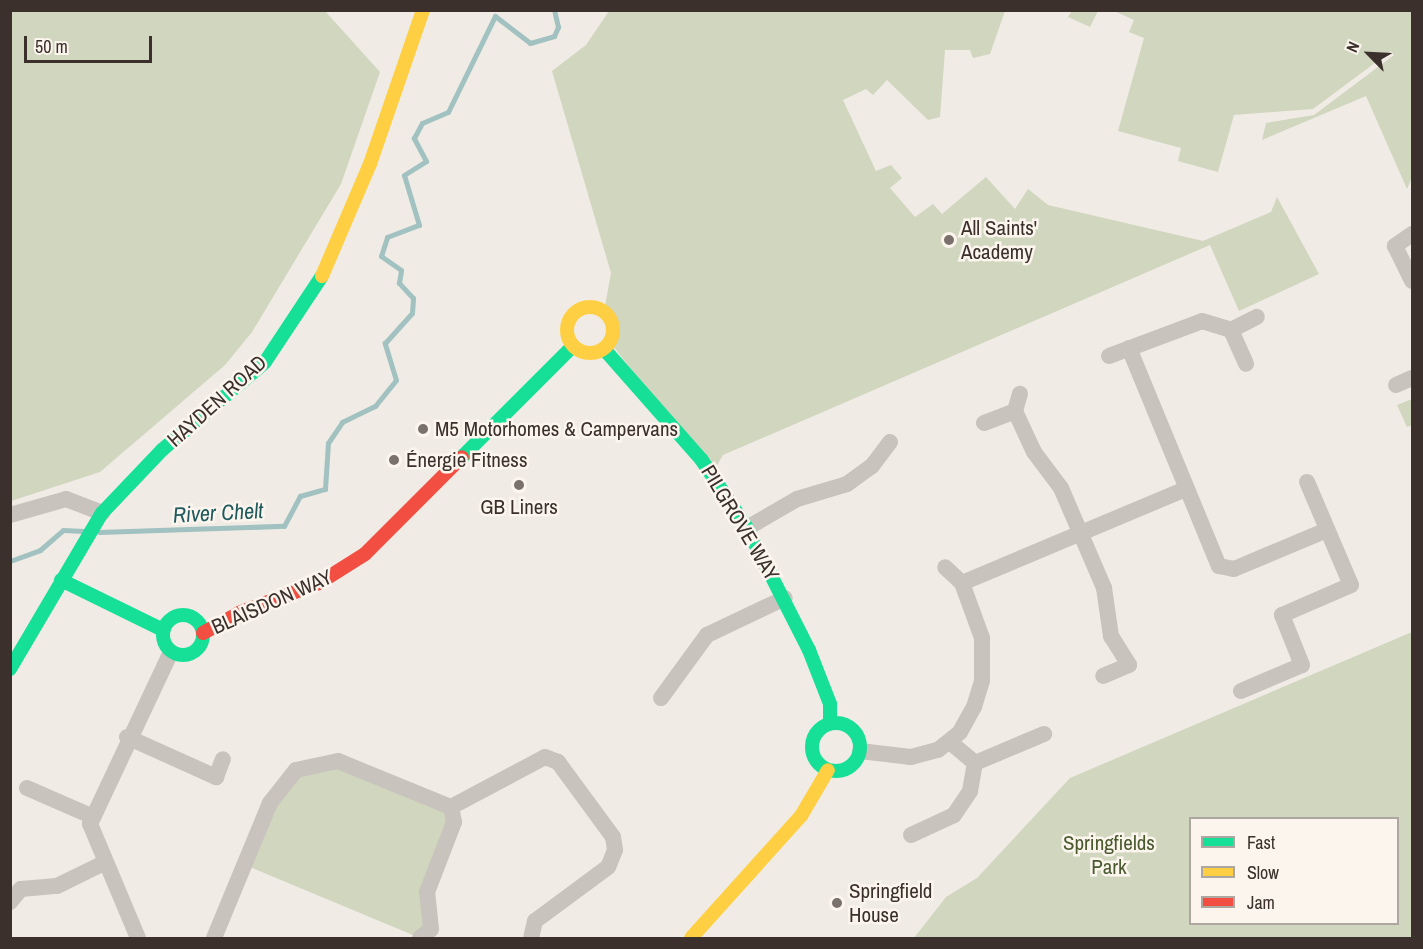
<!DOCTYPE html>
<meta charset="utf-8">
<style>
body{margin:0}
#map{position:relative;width:1423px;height:949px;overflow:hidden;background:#f0ebe5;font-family:"Archivo Narrow",sans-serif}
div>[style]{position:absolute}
.green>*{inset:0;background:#d1d6bf}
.stream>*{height:5px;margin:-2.5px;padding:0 2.5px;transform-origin:2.5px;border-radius:2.5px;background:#a1c2c1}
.street>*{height:16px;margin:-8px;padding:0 8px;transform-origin:8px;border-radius:8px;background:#c9c3be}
.fast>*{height:14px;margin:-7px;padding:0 7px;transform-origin:7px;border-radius:7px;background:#16e098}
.fast>.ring{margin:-7px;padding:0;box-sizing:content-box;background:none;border:14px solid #16e098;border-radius:50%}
.slow>*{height:14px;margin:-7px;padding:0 7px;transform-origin:7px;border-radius:7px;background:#ffcf43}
.slow>.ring{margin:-7px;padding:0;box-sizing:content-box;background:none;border:14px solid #ffcf43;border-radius:50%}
.jam>*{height:14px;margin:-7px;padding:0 7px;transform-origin:7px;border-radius:7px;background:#f24e42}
.dots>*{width:16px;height:16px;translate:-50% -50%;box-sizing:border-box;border:3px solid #fbf5ee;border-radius:50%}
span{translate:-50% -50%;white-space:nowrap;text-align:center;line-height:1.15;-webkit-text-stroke:5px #fbf5ee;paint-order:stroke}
.poi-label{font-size:21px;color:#3b302b}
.left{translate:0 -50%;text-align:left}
.street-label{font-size:21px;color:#3b302b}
.park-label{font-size:21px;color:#4a5a2e}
.water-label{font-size:22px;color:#1f5a5e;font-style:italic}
.frame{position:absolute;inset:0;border:12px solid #3b302b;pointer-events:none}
.legend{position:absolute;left:1189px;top:817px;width:210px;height:108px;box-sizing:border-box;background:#fbf5ee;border:2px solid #aea6a0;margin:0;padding:8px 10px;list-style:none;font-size:18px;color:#3b302b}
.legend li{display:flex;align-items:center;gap:12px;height:30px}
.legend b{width:30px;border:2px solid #aea6a0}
.north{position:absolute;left:1339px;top:24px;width:60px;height:60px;-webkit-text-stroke:4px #fbf5ee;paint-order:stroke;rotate:294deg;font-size:16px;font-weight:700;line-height:24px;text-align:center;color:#3b302b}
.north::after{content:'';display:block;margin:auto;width:21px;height:27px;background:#3b302b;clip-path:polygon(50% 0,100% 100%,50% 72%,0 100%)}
.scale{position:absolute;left:24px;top:36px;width:128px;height:27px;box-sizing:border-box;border:3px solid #3b302b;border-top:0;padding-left:8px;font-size:18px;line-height:21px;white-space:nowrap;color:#3b302b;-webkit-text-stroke:4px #fbf5ee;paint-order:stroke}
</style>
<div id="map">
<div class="green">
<i style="clip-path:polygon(10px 11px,325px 11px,380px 72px,341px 184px,252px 332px,225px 365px,100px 472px,11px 501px)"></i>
<i style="clip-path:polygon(609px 11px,1005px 11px,990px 54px,973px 58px,970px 50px,945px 50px,940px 117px,928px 120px,887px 80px,873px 95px,866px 89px,843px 100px,876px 171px,891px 165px,902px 178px,890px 188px,915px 217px,933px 204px,942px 214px,986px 177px,1015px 209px,1028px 189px,1048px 205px,1203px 241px,1271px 212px,1277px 197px,1319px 274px,1239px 311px,1210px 245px,723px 455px,712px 474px,610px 342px,612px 321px,604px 312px,611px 273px,552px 71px,586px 45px)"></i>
<i style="clip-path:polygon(1072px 11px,1072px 10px,1098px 11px,1090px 27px,1068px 17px)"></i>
<i style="clip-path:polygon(1114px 11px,1412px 11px,1412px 177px,1407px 189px,1366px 96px,1262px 140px,1266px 123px,1314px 115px,1394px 55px,1391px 51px,1313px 109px,1234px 115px,1218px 172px,1178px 161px,1181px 148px,1118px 131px,1144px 38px,1129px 32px,1134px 20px)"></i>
<i style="clip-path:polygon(1412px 399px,1412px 425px,1407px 427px,1397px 405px)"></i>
<i style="clip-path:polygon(evenodd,1412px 632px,1412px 938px,914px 938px,946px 897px,977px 878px,1070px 778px,1412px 632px,1398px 818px,1398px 924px,1190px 924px,1190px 818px,1398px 818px)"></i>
<i style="clip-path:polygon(315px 761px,451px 807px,434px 873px,431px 911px,420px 938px,245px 865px,270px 803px)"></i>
</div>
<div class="stream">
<i style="left:99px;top:532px;width:185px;rotate:-1.9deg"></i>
<i style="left:284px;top:526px;width:34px;rotate:-62deg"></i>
<i style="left:300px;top:496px;width:26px;rotate:-16deg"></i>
<i style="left:325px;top:489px;width:46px;rotate:-86.3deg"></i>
<i style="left:328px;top:443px;width:25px;rotate:-56deg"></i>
<i style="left:342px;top:422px;width:37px;rotate:-26deg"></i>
<i style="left:375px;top:406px;width:33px;rotate:-51deg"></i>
<i style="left:396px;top:380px;width:39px;rotate:-107deg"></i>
<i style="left:385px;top:343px;width:40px;rotate:-48deg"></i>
<i style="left:412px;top:313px;width:15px;rotate:-86deg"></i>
<i style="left:413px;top:298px;width:21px;rotate:-133deg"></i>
<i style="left:399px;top:283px;width:13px;rotate:-81deg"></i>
<i style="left:401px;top:270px;width:24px;rotate:-145deg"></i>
<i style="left:381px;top:256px;width:20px;rotate:-72deg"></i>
<i style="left:387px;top:237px;width:34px;rotate:-21deg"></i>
<i style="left:419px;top:225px;width:52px;rotate:-106.7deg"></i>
<i style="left:404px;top:175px;width:26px;rotate:-32deg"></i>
<i style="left:426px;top:161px;width:26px;rotate:-118deg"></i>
<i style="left:414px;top:138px;width:17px;rotate:-62deg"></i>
<i style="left:422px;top:123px;width:28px;rotate:-23deg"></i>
<i style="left:448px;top:112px;width:107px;rotate:-63.9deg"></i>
<i style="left:495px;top:16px;width:44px;rotate:37.6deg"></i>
<i style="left:530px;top:43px;width:25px;rotate:-16deg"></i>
<i style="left:554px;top:36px;width:10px;rotate:-66deg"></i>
<i style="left:558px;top:27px;width:17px;rotate:-103deg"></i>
<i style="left:10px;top:561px;width:32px;rotate:-20deg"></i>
<i style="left:40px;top:550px;width:30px;rotate:-41deg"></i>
<i style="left:63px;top:530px;width:21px;rotate:3deg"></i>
</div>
<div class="street">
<i style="left:1412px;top:234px;width:21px;rotate:145deg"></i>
<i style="left:1395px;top:246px;width:39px;rotate:64deg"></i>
<i style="left:1231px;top:330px;width:29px;rotate:-27deg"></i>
<i style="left:1129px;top:348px;width:236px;rotate:67.6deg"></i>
<i style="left:1219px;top:566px;width:15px;rotate:11deg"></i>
<i style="left:1234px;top:569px;width:101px;rotate:-22.8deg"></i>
<i style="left:1109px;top:356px;width:99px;rotate:-20.6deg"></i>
<i style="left:1202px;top:321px;width:30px;rotate:17deg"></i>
<i style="left:1231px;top:330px;width:37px;rotate:66deg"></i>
<i style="left:1396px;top:385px;width:17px;rotate:-24deg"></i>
<i style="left:1015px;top:411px;width:18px;rotate:-74deg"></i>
<i style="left:984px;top:423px;width:33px;rotate:-21deg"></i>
<i style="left:1015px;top:411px;width:45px;rotate:65.1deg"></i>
<i style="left:1034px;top:452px;width:45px;rotate:53.1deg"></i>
<i style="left:1061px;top:488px;width:109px;rotate:66.7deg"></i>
<i style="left:1104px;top:588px;width:49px;rotate:81.7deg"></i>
<i style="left:1111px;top:636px;width:34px;rotate:58deg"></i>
<i style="left:1129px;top:665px;width:28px;rotate:157deg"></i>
<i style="left:10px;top:515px;width:58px;rotate:-15.9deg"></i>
<i style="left:66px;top:499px;width:39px;rotate:21deg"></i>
<i style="left:747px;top:528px;width:58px;rotate:-30.1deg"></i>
<i style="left:797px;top:499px;width:52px;rotate:-16.7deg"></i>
<i style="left:847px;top:484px;width:31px;rotate:-36deg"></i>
<i style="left:872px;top:466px;width:30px;rotate:-53deg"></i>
<i style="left:962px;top:583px;width:243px;rotate:-22.8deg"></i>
<i style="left:1241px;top:691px;width:66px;rotate:-23.1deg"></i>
<i style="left:1302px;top:665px;width:54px;rotate:-111.8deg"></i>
<i style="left:1282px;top:615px;width:75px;rotate:-23.5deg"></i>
<i style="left:1351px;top:585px;width:112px;rotate:-113.1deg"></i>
<i style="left:661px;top:698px;width:78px;rotate:-53.9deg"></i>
<i style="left:707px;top:635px;width:86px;rotate:-25.4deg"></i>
<i style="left:127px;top:737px;width:98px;rotate:24.2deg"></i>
<i style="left:216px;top:777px;width:19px;rotate:-69deg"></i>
<i style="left:860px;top:751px;width:51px;rotate:6.7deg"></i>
<i style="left:911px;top:757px;width:28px;rotate:-15deg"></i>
<i style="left:938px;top:750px;width:28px;rotate:-39deg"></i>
<i style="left:960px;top:732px;width:29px;rotate:-61deg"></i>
<i style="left:974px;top:707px;width:28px;rotate:-73deg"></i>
<i style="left:982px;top:680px;width:42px;rotate:-90deg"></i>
<i style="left:982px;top:638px;width:59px;rotate:-110deg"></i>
<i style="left:962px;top:583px;width:23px;rotate:-137deg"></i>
<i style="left:975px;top:763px;width:75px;rotate:-22.8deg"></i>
<i style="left:27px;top:788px;width:70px;rotate:23.6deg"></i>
<i style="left:911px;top:835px;width:47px;rotate:-24.9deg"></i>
<i style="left:954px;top:815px;width:29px;rotate:-56deg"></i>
<i style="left:970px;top:791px;width:28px;rotate:-80deg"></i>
<i style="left:975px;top:763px;width:31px;rotate:-140deg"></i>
<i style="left:10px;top:902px;width:17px;rotate:-50deg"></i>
<i style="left:21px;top:889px;width:36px;rotate:-5deg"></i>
<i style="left:57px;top:886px;width:52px;rotate:-26.1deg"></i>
<i style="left:138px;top:938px;width:124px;rotate:-112.8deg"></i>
<i style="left:90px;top:824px;width:190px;rotate:-64.8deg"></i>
<i style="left:214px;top:938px;width:146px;rotate:-67.5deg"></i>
<i style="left:270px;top:803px;width:42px;rotate:-51.8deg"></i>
<i style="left:296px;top:770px;width:43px;rotate:-12.1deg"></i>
<i style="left:338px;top:761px;width:122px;rotate:22.2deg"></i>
<i style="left:420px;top:938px;width:14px;rotate:-39deg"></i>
<i style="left:431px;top:929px;width:37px;rotate:-96deg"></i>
<i style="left:427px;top:892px;width:75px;rotate:-68.9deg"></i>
<i style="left:454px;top:822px;width:15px;rotate:-101deg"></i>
<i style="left:451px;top:807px;width:106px;rotate:-28deg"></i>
<i style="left:545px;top:757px;width:14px;rotate:21deg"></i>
<i style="left:558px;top:762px;width:93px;rotate:53.7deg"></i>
<i style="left:613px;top:837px;width:13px;rotate:81deg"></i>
<i style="left:615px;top:850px;width:18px;rotate:112deg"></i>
<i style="left:608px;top:867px;width:91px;rotate:143.5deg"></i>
<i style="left:535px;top:921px;width:17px;rotate:103deg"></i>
</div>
<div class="fast">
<i style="left:604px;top:349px;width:147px;rotate:48.6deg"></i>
<i style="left:701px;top:459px;width:83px;rotate:56.3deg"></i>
<i style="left:747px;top:528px;width:137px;rotate:63.1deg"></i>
<i style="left:809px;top:650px;width:58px;rotate:68.7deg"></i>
<i style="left:830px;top:704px;width:19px;rotate:90deg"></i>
<i style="left:462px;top:457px;width:157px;rotate:-45deg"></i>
<i style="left:61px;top:580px;width:114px;rotate:26.1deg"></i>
<i class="ring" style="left:163px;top:615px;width:26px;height:26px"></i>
<i style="left:10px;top:669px;width:181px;rotate:-59.5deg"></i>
<i style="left:102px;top:513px;width:87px;rotate:-46.4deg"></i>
<i style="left:162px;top:450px;width:135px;rotate:-40.5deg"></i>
<i style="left:265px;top:362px;width:103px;rotate:-56.5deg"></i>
<i class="ring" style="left:812px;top:723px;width:34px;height:34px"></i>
</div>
<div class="slow">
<i style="left:322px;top:276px;width:122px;rotate:-66.8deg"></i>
<i style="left:370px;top:164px;width:163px;rotate:-71deg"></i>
<i class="ring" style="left:567px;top:307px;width:32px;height:32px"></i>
<i style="left:691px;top:938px;width:164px;rotate:-48deg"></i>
<i style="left:801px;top:816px;width:53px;rotate:-59.6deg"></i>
</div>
<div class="jam">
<i style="left:203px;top:633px;width:43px;rotate:-28.9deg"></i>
<i style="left:241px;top:612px;width:83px;rotate:-20.4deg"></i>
<i style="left:319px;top:583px;width:54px;rotate:-32.2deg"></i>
<i style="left:365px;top:554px;width:137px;rotate:-45deg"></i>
</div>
<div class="dots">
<i style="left:949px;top:240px;background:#7a716c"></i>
<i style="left:423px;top:429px;background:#7a716c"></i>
<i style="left:394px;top:460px;background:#7a716c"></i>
<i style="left:519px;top:485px;background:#7a716c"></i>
<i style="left:837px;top:903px;background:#7a716c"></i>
</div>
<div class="poi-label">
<span class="left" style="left:961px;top:240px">All Saints'<br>Academy</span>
<span class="left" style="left:435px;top:429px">M5 Motorhomes &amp; Campervans</span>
<span class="left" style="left:406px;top:460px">Énergie Fitness</span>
<span style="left:519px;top:507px">GB Liners</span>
<span class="left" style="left:849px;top:903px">Springfield<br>House</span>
</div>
<div class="street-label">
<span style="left:217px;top:401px;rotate:-42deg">HAYDEN ROAD</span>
<span style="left:740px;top:523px;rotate:59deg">PILGROVE WAY</span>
<span style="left:272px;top:602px;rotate:-24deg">BLAISDON WAY</span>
</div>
<div class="park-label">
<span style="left:1109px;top:855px">Springfields<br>Park</span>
</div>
<div class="water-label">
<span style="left:218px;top:513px;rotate:-3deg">River Chelt</span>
</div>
<div class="frame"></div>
<ul class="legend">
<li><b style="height:8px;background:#16e098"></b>Fast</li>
<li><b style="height:8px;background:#ffcf43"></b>Slow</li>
<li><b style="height:8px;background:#f24e42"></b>Jam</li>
</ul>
<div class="north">N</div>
<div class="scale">50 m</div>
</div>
